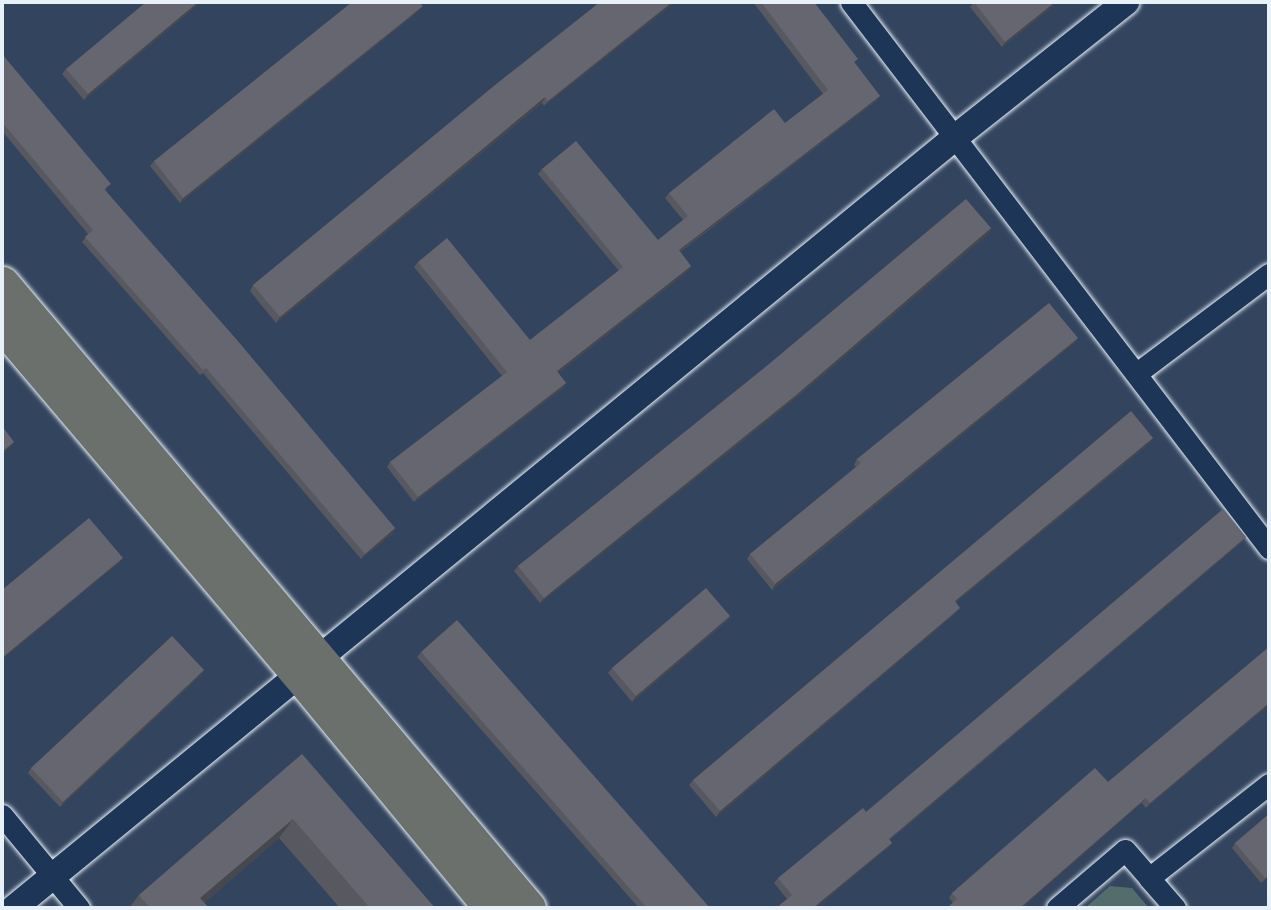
<!DOCTYPE html>
<style>
body{margin:0}
#map{position:relative;width:1271px;height:910px;overflow:hidden;background:#33445e;font-family:Dekko,sans-serif}
div>[style]{position:absolute}
.green>*{inset:0;background:#526d6b}
.roads{filter:drop-shadow(0 0 2px #e8f1f8) drop-shadow(0 0 2px #e8f1f8)}
.minor>*{height:21px;margin:-10.5px;padding:0 10.5px;transform-origin:10.5px;border-radius:10.5px;background:#1d3557}
.tertiary>*{height:26px;margin:-13px;padding:0 13px;transform-origin:13px;border-radius:13px;background:#1d3557}
.trunk>*{height:35px;margin:-17.5px;padding:0 17.5px;transform-origin:17.5px;border-radius:17.5px;background:#6b706d}
.wall>*{inset:0;background:#585860}
.shaded-wall>*{inset:0;background:#47474e}
.building>*{inset:0;background:#666670}
span{translate:-50% -50%;white-space:nowrap;text-align:center;line-height:1.15;-webkit-text-stroke:5px #1d3557;paint-order:stroke}
.frame{position:absolute;inset:0;border:4px solid #e8f1f8;pointer-events:none}
</style>
<div id="map">
<div class="green">
<i style="clip-path:polygon(1110px 886px,1132px 888px,1149px 908px,1085px 908px)"></i>
</div>
<div class="roads">
<div class="minor">
<i style="left:851px;top:2px;width:688px;rotate:52.56deg"></i>
<i style="left:1137px;top:373px;width:165px;rotate:-36.9deg"></i>
<i style="left:2px;top:815px;width:121px;rotate:50.4deg"></i>
<i style="left:1149px;top:878px;width:40px;rotate:49deg"></i>
<i style="left:1057px;top:908px;width:89px;rotate:-40.5deg"></i>
<i style="left:1125px;top:850px;width:37px;rotate:49deg"></i>
<i style="left:1149px;top:878px;width:152px;rotate:-38.1deg"></i>
</div>
<div class="tertiary">
<i style="left:14px;top:908px;width:1219px;rotate:-39.31deg"></i>
<i style="left:957px;top:136px;width:216px;rotate:-38.4deg"></i>
</div>
<div class="trunk">
<i style="left:2px;top:284px;width:816px;rotate:49.87deg"></i>
<i style="left:2px;top:324px;width:459px;rotate:49.7deg"></i>
<i style="left:299px;top:674px;width:303px;rotate:50.5deg"></i>
</div>
</div>
<div class="wall">
<i style="clip-path:polygon(201px 2px,84px 100px,62px 74px,66px 69px)"></i>
<i style="clip-path:polygon(600px 2px,675px 2px,544px 106px,542px 103px,276px 323px,250px 291px,253px 285px)"></i>
<i style="clip-path:polygon(753px 2px,814px 2px,855px 63px,880px 96px,876px 101px,680px 252px,691px 266px,688px 271px,558px 373px,566px 383px,563px 388px,414px 502px,387px 467px,390px 462px,502px 376px,414px 267px,418px 262px,530px 340px,619px 271px,538px 174px,542px 169px,658px 240px,683px 220px,665px 198px,669px 193px,785px 123px,823px 94px)"></i>
<i style="clip-path:polygon(974px 2px,1058px 2px,1002px 47px,970px 7px)"></i>
<i style="clip-path:polygon(419px 11px,180px 203px,150px 166px,154px 161px)"></i>
<i style="clip-path:polygon(2px 54px,107px 189px,105px 190px,395px 528px,392px 534px,361px 559px,203px 373px,200px 375px,82px 242px,88px 234px,2px 131px)"></i>
<i style="clip-path:polygon(991px 228px,988px 234px,791px 402px,540px 603px,514px 571px,518px 566px)"></i>
<i style="clip-path:polygon(1078px 338px,1074px 343px,772px 590px,747px 559px,750px 554px,856px 467px,854px 465px,857px 459px)"></i>
<i style="clip-path:polygon(1150px 443px,956px 602px,956px 613px,716px 817px,689px 785px,693px 780px)"></i>
<i style="clip-path:polygon(1246px 537px,1242px 542px,890px 840px,892px 843px,888px 848px,787px 899px,774px 883px,778px 878px,866px 812px)"></i>
<i style="clip-path:polygon(730px 616px,727px 621px,632px 702px,608px 673px,612px 668px)"></i>
<i style="clip-path:polygon(1269px 647px,1269px 705px,1146px 808px,1142px 803px,953px 903px,949px 898px,952px 893px,1108px 782px)"></i>
<i style="clip-path:polygon(421px 652px,710px 908px,639px 908px,417px 657px)"></i>
<i style="clip-path:polygon(201px 675px,60px 807px,28px 773px,31px 768px)"></i>
<i style="clip-path:polygon(302px 754px,435px 908px,340px 908px,279px 838px,204px 903px,209px 908px,129px 908px,139px 895px)"></i>
<i style="clip-path:polygon(1269px 814px,1269px 876px,1261px 883px,1232px 848px,1235px 843px)"></i>
</div>
<div class="shaded-wall">
<i style="clip-path:polygon(198px 2px,201px 2px,84px 100px,88px 94px)"></i>
<i style="clip-path:polygon(672px 2px,675px 2px,544px 106px,548px 101px)"></i>
<i style="clip-path:polygon(1055px 2px,1058px 2px,1002px 47px,1005px 42px)"></i>
<i style="clip-path:polygon(423px 6px,419px 11px,180px 203px,183px 198px)"></i>
<i style="clip-path:polygon(880px 96px,876px 101px,675px 255px,679px 250px)"></i>
<i style="clip-path:polygon(545px 97px,542px 103px,276px 323px,280px 317px)"></i>
<i style="clip-path:polygon(991px 228px,988px 234px,791px 402px,540px 603px,544px 598px)"></i>
<i style="clip-path:polygon(691px 266px,688px 271px,554px 376px,557px 371px)"></i>
<i style="clip-path:polygon(1078px 338px,1074px 343px,772px 590px,775px 584px)"></i>
<i style="clip-path:polygon(566px 383px,563px 388px,414px 502px,418px 497px)"></i>
<i style="clip-path:polygon(1153px 438px,1150px 443px,951px 606px,955px 601px)"></i>
<i style="clip-path:polygon(14px 442px,11px 447px,2px 455px,2px 452px)"></i>
<i style="clip-path:polygon(395px 528px,392px 534px,361px 559px,365px 554px)"></i>
<i style="clip-path:polygon(1246px 537px,1242px 542px,885px 844px,889px 839px)"></i>
<i style="clip-path:polygon(123px 558px,119px 563px,2px 660px,2px 658px)"></i>
<i style="clip-path:polygon(960px 608px,956px 613px,716px 817px,720px 811px)"></i>
<i style="clip-path:polygon(730px 616px,727px 621px,632px 702px,636px 696px)"></i>
<i style="clip-path:polygon(204px 670px,201px 675px,60px 807px,63px 802px)"></i>
<i style="clip-path:polygon(1269px 703px,1269px 705px,1146px 808px,1150px 803px)"></i>
<i style="clip-path:polygon(1146px 798px,1142px 803px,1022px 908px,1020px 908px)"></i>
<i style="clip-path:polygon(293px 819px,279px 838px,198px 908px,200px 898px)"></i>
<i style="clip-path:polygon(892px 843px,888px 848px,816px 908px,813px 908px)"></i>
</div>
<div class="building">
<i style="clip-path:polygon(146px 2px,198px 2px,88px 94px,66px 69px)"></i>
<i style="clip-path:polygon(352px 2px,419px 2px,423px 6px,183px 198px,154px 161px)"></i>
<i style="clip-path:polygon(600px 2px,672px 2px,548px 101px,545px 97px,280px 317px,253px 285px,495px 85px)"></i>
<i style="clip-path:polygon(761px 2px,814px 2px,858px 59px,854px 62px,880px 96px,679px 250px,691px 266px,557px 371px,566px 383px,418px 497px,390px 462px,507px 372px,418px 262px,447px 238px,530px 340px,623px 267px,542px 169px,576px 141px,658px 240px,688px 216px,669px 193px,774px 109px,785px 123px,828px 90px)"></i>
<i style="clip-path:polygon(974px 2px,1055px 2px,1005px 42px)"></i>
<i style="clip-path:polygon(2px 54px,111px 184px,104px 189px,237px 340px,395px 528px,365px 554px,206px 368px,203px 370px,85px 237px,93px 230px,2px 122px)"></i>
<i style="clip-path:polygon(966px 199px,991px 228px,795px 396px,544px 598px,518px 566px,769px 364px)"></i>
<i style="clip-path:polygon(1049px 303px,1078px 338px,775px 584px,750px 554px,861px 463px,857px 459px)"></i>
<i style="clip-path:polygon(1131px 411px,1153px 438px,955px 601px,960px 608px,720px 811px,693px 780px)"></i>
<i style="clip-path:polygon(2px 426px,14px 442px,2px 452px)"></i>
<i style="clip-path:polygon(1223px 509px,1246px 537px,889px 839px,892px 843px,813px 908px,776px 908px,792px 895px,778px 878px,863px 808px,866px 812px)"></i>
<i style="clip-path:polygon(89px 518px,123px 558px,2px 658px,2px 590px)"></i>
<i style="clip-path:polygon(706px 588px,730px 616px,636px 696px,612px 668px)"></i>
<i style="clip-path:polygon(457px 620px,710px 908px,647px 908px,421px 652px)"></i>
<i style="clip-path:polygon(172px 636px,204px 670px,63px 802px,31px 768px)"></i>
<i style="clip-path:polygon(1269px 647px,1269px 703px,1150px 803px,1146px 798px,1020px 908px,947px 908px,957px 899px,952px 893px,1095px 768px,1108px 782px)"></i>
<i style="clip-path:polygon(302px 754px,435px 908px,370px 908px,293px 819px,200px 898px,209px 908px,150px 908px,139px 895px)"></i>
<i style="clip-path:polygon(1269px 814px,1269px 874px,1265px 878px,1235px 843px)"></i>
</div>
<div class="frame"></div>
</div>
